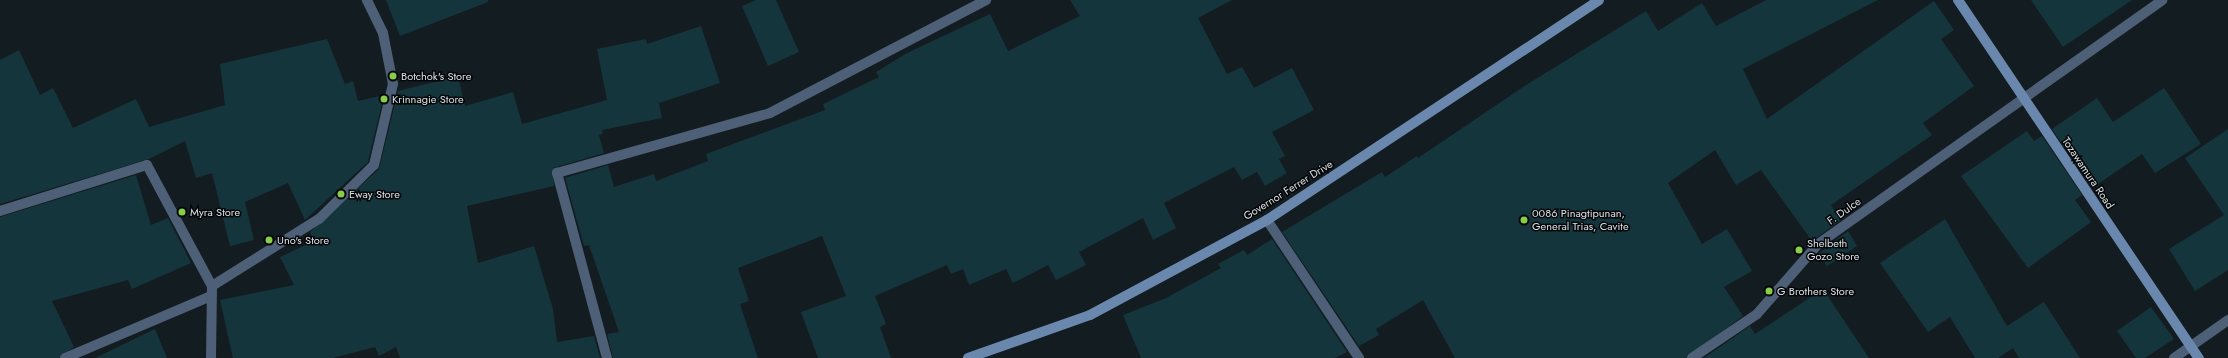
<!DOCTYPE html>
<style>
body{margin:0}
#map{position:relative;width:2228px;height:358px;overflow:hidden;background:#131c21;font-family:Jost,sans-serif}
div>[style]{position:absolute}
.building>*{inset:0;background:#15353c}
.lane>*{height:10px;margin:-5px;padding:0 5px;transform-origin:5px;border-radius:5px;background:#4e6077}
.street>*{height:10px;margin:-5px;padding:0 5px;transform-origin:5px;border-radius:5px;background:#4e6077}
.secondary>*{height:10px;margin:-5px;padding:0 5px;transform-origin:5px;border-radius:5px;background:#6a88ad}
.dots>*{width:11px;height:11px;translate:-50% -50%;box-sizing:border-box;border:2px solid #040608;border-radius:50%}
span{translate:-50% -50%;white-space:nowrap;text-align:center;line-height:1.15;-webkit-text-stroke:3px #040608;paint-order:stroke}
.poi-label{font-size:11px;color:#dae0e4}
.left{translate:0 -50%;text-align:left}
.street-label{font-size:11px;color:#dae0e4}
</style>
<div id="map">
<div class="building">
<i style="clip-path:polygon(386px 0,488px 0,488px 2px,400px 36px)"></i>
<i style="clip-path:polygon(756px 0,776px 0,799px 52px,768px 66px,742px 6px)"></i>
<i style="clip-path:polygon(1070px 0,1232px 0,1198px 18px,1227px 74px,1242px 67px,1254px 88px,1292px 68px,1314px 110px,1272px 132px,1285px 156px,1279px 159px,1287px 173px,1265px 186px,1257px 172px,1242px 180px,1234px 167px,1164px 203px,1176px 228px,1153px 240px,1143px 218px,1079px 252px,1086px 265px,1056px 280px,1048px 265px,1013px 283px,1006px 269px,969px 285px,963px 269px,951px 274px,947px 265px,875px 296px,886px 324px,880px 327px,891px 358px,818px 358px,801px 312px,846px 296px,822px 236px,738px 268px,749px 301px,740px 304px,758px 358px,613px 358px,607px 334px,619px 332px,589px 245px,584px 246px,565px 178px,608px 165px,614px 187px,654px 174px,656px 181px,708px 161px,706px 154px,825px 110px,823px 104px,879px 77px,876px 72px,907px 53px,990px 14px,1008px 51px,1080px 16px)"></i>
<i style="clip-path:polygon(1766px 0,1878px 0,1743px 69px,1767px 119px,1934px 1px,1954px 30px,1941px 39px,1974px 86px,1923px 123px,1932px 135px,1831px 205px,1841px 220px,1812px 241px,1761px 170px,1736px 185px,1715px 150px,1668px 183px,1702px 244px,1727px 229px,1752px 271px,1724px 287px,1743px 316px,1686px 358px,1455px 358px,1423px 300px,1376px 329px,1379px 335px,1359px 346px,1282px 232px,1382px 172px,1385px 177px,1417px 156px,1418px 158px,1526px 85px,1646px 11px,1658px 31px,1702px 3px,1716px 26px)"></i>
<i style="clip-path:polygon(2031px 0,2132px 0,2063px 47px)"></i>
<i style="clip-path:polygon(701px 26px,720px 83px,659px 103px,662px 118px,602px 130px,603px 134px,599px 135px,604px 153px,553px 168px,554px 186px,467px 206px,478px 263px,534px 246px,553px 309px,557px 342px,594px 336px,600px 358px,400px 358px,396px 347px,379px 356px,375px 347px,333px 358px,233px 358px,220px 300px,294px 285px,280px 257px,314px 241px,310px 232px,379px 169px,398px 91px,458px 76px,465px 106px,513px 92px,522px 124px,607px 100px,597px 49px,646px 39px,647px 44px)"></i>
<i style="clip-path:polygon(327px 39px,345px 84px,353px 81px,358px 101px,384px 95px,368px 162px,305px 220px,288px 183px,245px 202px,254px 240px,230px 246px,212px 173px,196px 178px,185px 141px,149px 159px,0 204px,0 60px,19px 50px,40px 95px,53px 88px,73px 128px,136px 99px,149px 127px,225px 105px,220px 64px)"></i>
<i style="clip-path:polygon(2164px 88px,2201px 144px,2155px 173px,2142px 154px,2092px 188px,2052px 129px,2097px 98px,2113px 122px)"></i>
<i style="clip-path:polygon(2228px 129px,2228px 270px,2195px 291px,2169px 249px,2224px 215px,2185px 158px)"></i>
<i style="clip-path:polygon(2027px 131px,2034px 141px,2042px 136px,2082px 195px,2075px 200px,2091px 222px,2028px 268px,1961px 176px)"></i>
<i style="clip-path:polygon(136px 175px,151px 225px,168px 218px,191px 263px,132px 289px,128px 280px,52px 301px,74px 347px,59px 358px,0 358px,0 217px)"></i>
<i style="clip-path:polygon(1945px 219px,2007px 326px,2044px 302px,2080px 358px,2019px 358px,2013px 348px,1998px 358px,1975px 358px,1950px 317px,1928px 332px,1880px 263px)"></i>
<i style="clip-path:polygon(1848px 231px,1857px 246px,1827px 266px,1819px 253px)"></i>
<i style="clip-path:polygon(1272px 239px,1347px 352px,1335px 358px,1141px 358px,1123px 315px,1166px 298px,1221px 268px,1218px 264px,1244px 250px,1247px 255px)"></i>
<i style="clip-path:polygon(1823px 289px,1869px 358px,1704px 358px,1750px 326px,1755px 334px)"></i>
<i style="clip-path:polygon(2151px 307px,2174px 339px,2145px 358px,2136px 358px,2117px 331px)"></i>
<i style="clip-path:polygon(155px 329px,167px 358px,95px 358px)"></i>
</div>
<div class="lane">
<i style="left:1267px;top:220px;width:166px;rotate:56.3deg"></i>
</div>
<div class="street">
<i style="left:0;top:211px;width:154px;rotate:-17.4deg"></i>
<i style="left:147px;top:165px;width:137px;rotate:61.8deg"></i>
<i style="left:65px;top:358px;width:159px;rotate:-23deg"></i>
<i style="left:211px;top:358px;width:72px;rotate:-89.2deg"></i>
<i style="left:212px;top:286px;width:126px;rotate:-32.1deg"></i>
<i style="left:319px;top:219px;width:77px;rotate:-44.5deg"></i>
<i style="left:374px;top:165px;width:83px;rotate:-76.8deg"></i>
<i style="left:393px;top:84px;width:52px;rotate:-101.1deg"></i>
<i style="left:383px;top:33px;width:37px;rotate:-116deg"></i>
<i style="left:607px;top:358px;width:192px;rotate:-105.1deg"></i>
<i style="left:557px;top:173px;width:221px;rotate:-15.7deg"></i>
<i style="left:770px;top:113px;width:244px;rotate:-27.6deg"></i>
<i style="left:1692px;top:358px;width:78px;rotate:-34.1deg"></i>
<i style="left:1757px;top:314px;width:93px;rotate:-48.9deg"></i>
<i style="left:1818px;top:244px;width:422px;rotate:-35.3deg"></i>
<i style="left:2174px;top:358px;width:66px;rotate:-35.1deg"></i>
</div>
<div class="secondary">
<i style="left:1958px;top:0;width:432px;rotate:56.1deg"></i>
<i style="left:968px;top:358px;width:129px;rotate:-19.4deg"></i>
<i style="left:1090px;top:315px;width:201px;rotate:-28.2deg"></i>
<i style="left:1267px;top:220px;width:398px;rotate:-33.5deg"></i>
</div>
<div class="dots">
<i style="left:393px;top:76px;background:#88cf49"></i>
<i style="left:384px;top:99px;background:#88cf49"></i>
<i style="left:341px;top:194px;background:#88cf49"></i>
<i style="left:182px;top:212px;background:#88cf49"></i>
<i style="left:1524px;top:220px;background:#88cf49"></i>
<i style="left:269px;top:240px;background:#88cf49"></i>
<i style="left:1799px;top:250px;background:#88cf49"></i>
<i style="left:1769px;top:291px;background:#88cf49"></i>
</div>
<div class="poi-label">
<span class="left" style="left:401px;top:76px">Botchok's Store</span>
<span class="left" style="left:392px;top:99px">Krinnagie Store</span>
<span class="left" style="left:349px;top:194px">Eway Store</span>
<span class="left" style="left:190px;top:212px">Myra Store</span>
<span class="left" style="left:1532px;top:220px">0086 Pinagtipunan,<br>General Trias, Cavite</span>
<span class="left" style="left:277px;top:240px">Uno's Store</span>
<span class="left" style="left:1807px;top:250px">Shelbeth<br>Gozo Store</span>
<span class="left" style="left:1777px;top:291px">G Brothers Store</span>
</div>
<div class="street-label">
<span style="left:2088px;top:173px;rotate:56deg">Tozawamura Road</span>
<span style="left:1288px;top:190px;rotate:-32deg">Governor Ferrer Drive</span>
<span style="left:1844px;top:211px;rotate:-35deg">F. Dulce</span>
</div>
</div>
